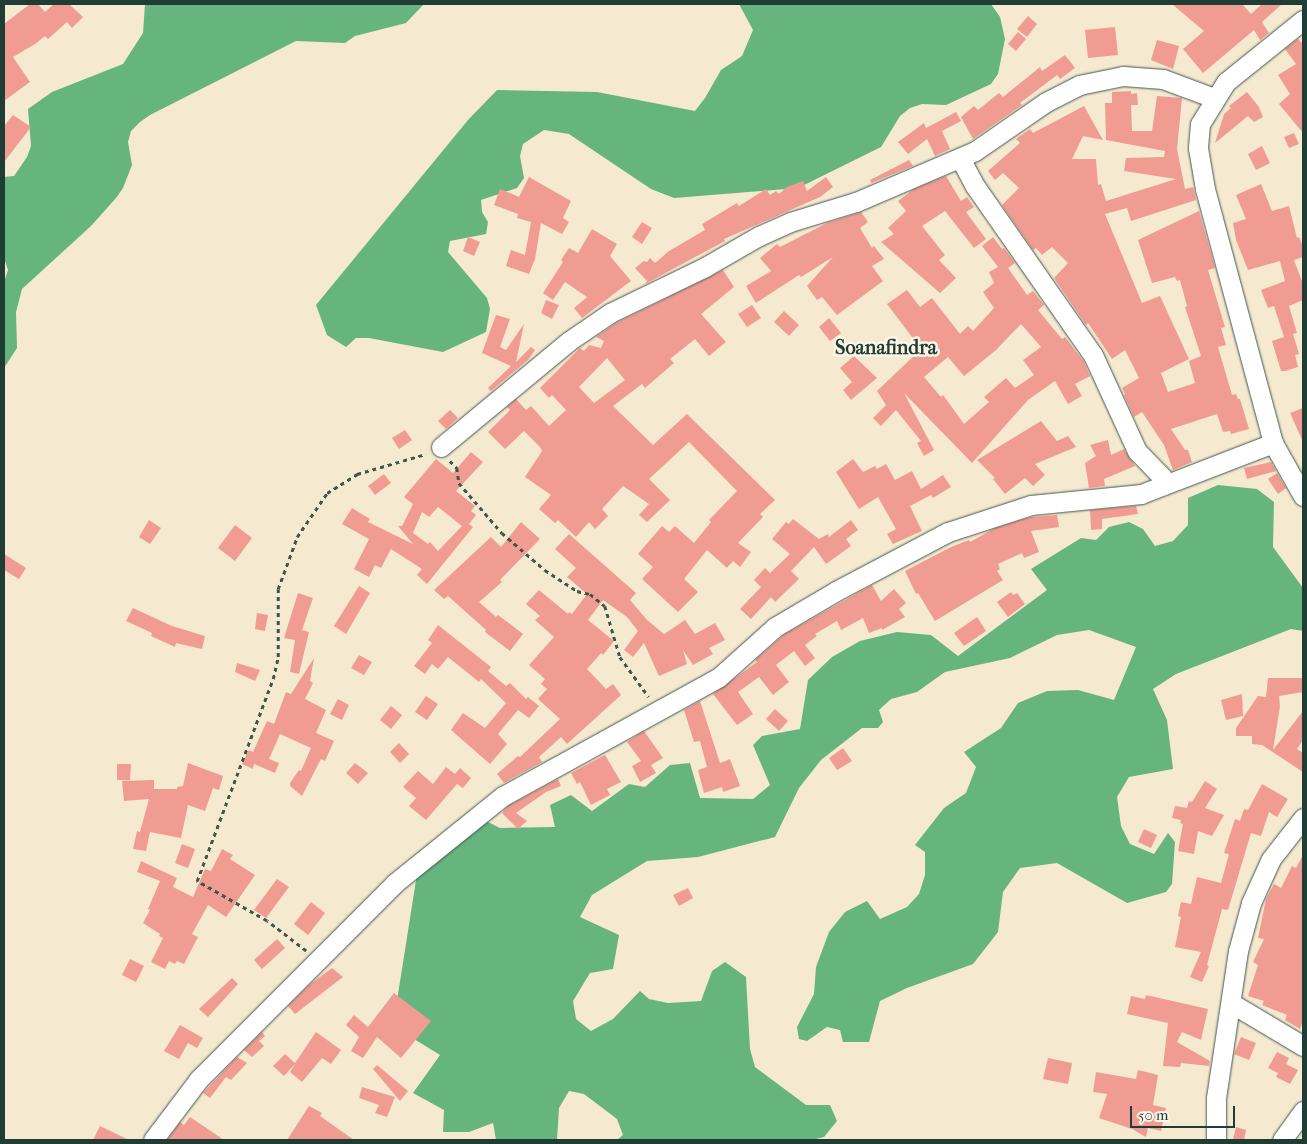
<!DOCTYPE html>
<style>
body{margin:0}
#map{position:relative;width:1307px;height:1144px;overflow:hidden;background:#f5e9d0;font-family:"IM FELL French Canon",serif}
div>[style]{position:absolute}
.forest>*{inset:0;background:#66b47e}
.building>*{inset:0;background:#f19c93}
.path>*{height:2.5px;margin-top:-1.25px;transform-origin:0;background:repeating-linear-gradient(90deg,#3f574b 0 4px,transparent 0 8px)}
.roads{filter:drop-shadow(0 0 1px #3f574b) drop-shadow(0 0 1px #3f574b)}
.minor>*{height:19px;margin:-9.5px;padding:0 9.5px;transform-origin:9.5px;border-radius:9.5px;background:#fff}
span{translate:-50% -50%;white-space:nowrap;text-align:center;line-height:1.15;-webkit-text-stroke:5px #fcf5e5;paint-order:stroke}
.district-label{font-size:20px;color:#1f3d34;font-weight:700}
.frame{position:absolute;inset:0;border:5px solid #1f3d34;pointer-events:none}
.scale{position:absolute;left:1130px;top:1106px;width:105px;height:22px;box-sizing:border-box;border:2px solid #1f3d34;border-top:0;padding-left:6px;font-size:15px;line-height:18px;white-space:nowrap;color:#1f3d34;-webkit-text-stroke:4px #fcf5e5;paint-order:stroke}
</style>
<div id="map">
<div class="forest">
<i style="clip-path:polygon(145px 4px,424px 4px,406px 23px,355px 36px,345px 43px,296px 41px,150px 115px,140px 122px,131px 131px,128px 142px,132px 165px,123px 188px,116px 198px,91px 226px,22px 289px,16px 312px,17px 348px,4px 368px,4px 282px,8px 270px,4px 258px,4px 177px,14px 176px,27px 157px,31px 146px,28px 109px,52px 92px,123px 64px,143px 33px)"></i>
<i style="clip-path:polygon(739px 4px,991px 4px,1000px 17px,1005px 39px,998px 74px,991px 84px,946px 105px,922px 104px,910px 108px,900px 116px,881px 147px,798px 188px,674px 198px,651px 189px,569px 134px,544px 130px,523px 144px,520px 156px,524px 178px,517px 188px,481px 200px,482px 212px,488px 222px,486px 234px,450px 241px,448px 252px,487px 298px,490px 309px,486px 332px,443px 352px,369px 338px,356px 338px,346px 347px,327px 335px,316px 305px,468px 120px,497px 90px,597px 92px,695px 111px,705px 98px,721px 70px,742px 56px,753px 30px)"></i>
<i style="clip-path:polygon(1218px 485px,1257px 489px,1274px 502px,1273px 547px,1303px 588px,1303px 631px,1291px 629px,1176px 674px,1153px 689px,1167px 720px,1173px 769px,1129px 777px,1117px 797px,1121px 826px,1130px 844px,1154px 854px,1168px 833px,1175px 842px,1172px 884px,1166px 892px,1127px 903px,1057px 863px,1020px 868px,1003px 892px,998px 932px,973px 964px,907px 988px,880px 1001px,869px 1042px,843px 1042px,840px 1030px,827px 1027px,807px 1041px,799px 1039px,797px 1027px,814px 994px,816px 967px,829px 932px,845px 912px,867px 901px,880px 919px,907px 907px,919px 894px,925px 875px,925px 852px,915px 845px,944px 808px,966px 793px,976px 767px,964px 752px,1001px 728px,1018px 703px,1047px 691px,1078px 690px,1114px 700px,1136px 647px,1089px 630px,1057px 635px,1010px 658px,945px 672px,917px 692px,891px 699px,879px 710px,883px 722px,878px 728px,862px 728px,821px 760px,799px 788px,775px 837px,698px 857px,647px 861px,592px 895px,580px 917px,619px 935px,613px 969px,590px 973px,573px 1001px,576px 1019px,591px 1031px,613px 1019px,640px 991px,649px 999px,668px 1003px,701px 1001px,712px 971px,725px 962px,746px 977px,750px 1049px,755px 1067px,806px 1105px,830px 1105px,837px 1121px,824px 1137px,812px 1140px,617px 1140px,623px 1135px,617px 1119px,584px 1094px,569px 1091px,559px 1108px,557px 1140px,496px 1140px,493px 1123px,469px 1132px,443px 1132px,444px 1110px,413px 1093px,440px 1055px,393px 1026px,417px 874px,477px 827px,488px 822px,500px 828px,555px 827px,550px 805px,571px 795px,592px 811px,629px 784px,645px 787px,670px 765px,690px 763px,700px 798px,753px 799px,770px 785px,753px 745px,762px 736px,800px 729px,808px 680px,832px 657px,860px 641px,897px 632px,931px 635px,958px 656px,1047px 590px,1031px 569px,1081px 538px,1096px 540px,1109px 527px,1129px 522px,1143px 529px,1155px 546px,1173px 541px,1188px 525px,1188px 498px)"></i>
</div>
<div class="building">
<i style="clip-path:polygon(30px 4px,38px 4px,45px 12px,54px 4px,69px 4px,83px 17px,72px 28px,67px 22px,48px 39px,45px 36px,35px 44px,13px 57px,30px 82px,4px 101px,4px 24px)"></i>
<i style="clip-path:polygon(1172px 4px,1242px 4px,1251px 14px,1262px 4px,1282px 4px,1262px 22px,1269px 33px,1260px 40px,1254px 30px,1203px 73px,1183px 49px,1204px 31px)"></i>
<i style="clip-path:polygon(1028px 16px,1037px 24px,1027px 37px,1017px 29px)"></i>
<i style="clip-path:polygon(1115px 27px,1118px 55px,1088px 58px,1085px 30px)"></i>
<i style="clip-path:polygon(1018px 32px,1026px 39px,1016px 51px,1008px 44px)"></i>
<i style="clip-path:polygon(1298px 39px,1303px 44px,1303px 133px,1279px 104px,1290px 94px,1278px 75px,1296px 64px,1285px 49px)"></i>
<i style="clip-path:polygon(1157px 40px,1179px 46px,1173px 69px,1151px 60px)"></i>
<i style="clip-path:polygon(1065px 55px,1075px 68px,1060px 79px,1057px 75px,1020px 103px,1022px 105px,973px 139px,961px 117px,974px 106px,978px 110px,999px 93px,1003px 97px,1040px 67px,1042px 71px)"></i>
<i style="clip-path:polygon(1131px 91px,1131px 94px,1137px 93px,1138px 105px,1131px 105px,1132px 131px,1152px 131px,1157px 96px,1182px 98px,1177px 149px,1185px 189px,1193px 187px,1196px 200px,1131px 221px,1127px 208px,1105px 214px,1142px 303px,1160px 296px,1189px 359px,1161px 373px,1168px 392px,1195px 383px,1189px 361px,1201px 356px,1185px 307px,1187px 306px,1180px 280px,1177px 281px,1175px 277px,1152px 283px,1138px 240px,1199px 211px,1215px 268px,1208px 270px,1225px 327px,1221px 328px,1226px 345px,1218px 347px,1232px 395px,1236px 394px,1238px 399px,1240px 399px,1249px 429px,1231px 434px,1230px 431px,1223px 432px,1217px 414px,1171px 429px,1185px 450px,1188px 450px,1192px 462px,1173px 470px,1164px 445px,1142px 412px,1134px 417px,1124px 395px,1125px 394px,1122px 388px,1139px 378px,1125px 350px,1112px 359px,1088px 323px,1086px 325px,1054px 278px,1068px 263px,1052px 247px,1042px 255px,1036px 248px,1033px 250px,1002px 205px,1019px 188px,1003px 173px,995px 180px,988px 171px,1020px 143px,1016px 139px,1030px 129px,1033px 133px,1084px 106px,1103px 140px,1083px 136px,1072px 159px,1096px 159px,1098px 185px,1101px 184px,1106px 201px,1176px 179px,1124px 171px,1126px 158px,1164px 157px,1165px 151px,1106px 140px,1105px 103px,1112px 103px,1112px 92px)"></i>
<i style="clip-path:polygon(1247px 92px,1259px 107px,1263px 117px,1254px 122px,1248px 116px,1215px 143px,1224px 114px,1231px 108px,1229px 106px)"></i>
<i style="clip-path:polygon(956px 112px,961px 121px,942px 131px,950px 149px,935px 156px,927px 139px,908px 154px,898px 142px,924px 123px,926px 128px)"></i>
<i style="clip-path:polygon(13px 115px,31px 127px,4px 162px,4px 126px)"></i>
<i style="clip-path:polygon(1294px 133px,1299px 144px,1289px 148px,1284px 137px)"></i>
<i style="clip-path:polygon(1262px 146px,1270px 163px,1256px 170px,1248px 154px)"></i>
<i style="clip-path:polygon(909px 160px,913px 166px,871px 183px,870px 180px)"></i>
<i style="clip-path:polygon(946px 176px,961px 201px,967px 197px,974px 207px,966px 212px,986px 239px,974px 248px,945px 211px,922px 226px,945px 255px,939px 260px,956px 278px,940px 293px,881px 242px,894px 234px,888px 228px,906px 211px,898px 201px,914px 189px)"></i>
<i style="clip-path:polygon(529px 177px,571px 201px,563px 218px,569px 222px,562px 234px,541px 223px,535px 259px,529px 274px,506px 266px,511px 250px,525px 255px,531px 222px,517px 218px,518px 214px,494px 205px,500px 189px,519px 197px)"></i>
<i style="clip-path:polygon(826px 177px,833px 187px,820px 197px,724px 239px,725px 241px,645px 284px,647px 281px,635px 268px,644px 261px,647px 262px,650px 258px,655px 263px,669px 251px,705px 230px,702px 224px,737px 203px,739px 206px,766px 189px,770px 195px,776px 191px,779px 194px,787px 187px,803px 181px,807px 191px)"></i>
<i style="clip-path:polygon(1261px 184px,1272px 211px,1289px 206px,1297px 238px,1299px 237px,1303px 247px,1303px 257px,1294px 260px,1303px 284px,1303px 300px,1289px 306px,1297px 333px,1293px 334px,1299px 354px,1295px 355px,1298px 367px,1285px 371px,1281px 371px,1272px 341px,1284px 337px,1274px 306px,1268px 308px,1261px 290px,1285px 281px,1280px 261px,1248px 270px,1236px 240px,1233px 223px,1246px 219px,1236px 195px)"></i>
<i style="clip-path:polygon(861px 212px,868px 222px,860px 228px,872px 248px,874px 246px,884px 259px,872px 266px,883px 281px,837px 315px,822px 297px,817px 300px,807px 286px,833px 257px,801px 277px,799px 275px,756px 303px,746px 286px,771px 271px,760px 258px,777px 244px,780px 247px,827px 223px)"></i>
<i style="clip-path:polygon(642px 222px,652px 228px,642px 244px,632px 237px)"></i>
<i style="clip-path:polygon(592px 229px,617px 244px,610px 256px,631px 281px,582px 318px,574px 308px,587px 297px,565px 282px,553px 300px,543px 293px,563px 262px,561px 260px,569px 248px,578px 253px)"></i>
<i style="clip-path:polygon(468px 237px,480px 242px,474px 256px,463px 251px)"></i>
<i style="clip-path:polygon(evenodd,993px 237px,1002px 249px,1004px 248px,1015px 263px,1008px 268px,1027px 295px,1033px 291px,1044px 305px,1038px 310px,1062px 339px,1065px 337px,1084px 362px,1090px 376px,1075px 384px,1082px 396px,1068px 404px,1055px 381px,1028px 400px,972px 463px,904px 393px,934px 450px,924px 456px,917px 443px,921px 441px,896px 410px,881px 426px,873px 418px,886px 405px,877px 391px,919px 351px,915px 348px,918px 345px,887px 304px,907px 290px,920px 307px,932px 298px,960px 334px,968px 326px,973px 331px,994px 308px,983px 292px,994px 283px,989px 272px,998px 267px,982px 246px,993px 237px,1021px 324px,1041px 347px,1023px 360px,1034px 375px,1015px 388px,1006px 378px,984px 397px,989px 402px,964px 424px,943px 395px,941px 397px,924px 377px,948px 357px,964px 376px,996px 350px,1021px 324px)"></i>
<i style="clip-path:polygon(evenodd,723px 270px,734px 287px,701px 314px,726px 342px,709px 356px,695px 339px,670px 359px,674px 363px,645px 388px,642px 384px,613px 406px,653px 445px,687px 414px,775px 500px,760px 514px,763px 517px,738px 543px,751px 552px,740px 567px,733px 561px,727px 568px,707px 550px,684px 579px,698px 592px,678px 612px,642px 579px,653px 567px,638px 554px,662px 526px,669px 532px,675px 526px,694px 543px,711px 522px,709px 520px,737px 491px,689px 442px,649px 479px,670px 500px,647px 522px,639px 515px,649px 504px,623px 486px,602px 509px,608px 516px,595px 529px,589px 522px,576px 537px,558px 520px,555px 523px,539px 509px,551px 495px,525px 477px,542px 451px,540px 447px,524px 431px,505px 449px,488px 432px,510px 410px,507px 407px,516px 399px,526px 410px,531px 406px,549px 426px,566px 410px,552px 395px,549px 398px,540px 388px,580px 348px,584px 351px,589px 345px,601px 348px,604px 341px,596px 337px,616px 323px,723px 270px,607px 358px,625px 380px,594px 403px,579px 387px,607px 358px)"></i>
<i style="clip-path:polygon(546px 300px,559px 305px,552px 319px,541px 313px)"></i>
<i style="clip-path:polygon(752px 305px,761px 318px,747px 327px,738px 314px)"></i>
<i style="clip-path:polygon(784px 311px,799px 325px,789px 336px,774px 322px)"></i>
<i style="clip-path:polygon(496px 315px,510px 319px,500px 347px,506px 350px,524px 324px,516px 362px,531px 347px,535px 350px,528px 360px,491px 391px,488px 388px,511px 366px,482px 353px)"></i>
<i style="clip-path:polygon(829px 318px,841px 333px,830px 341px,819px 327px)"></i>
<i style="clip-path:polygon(854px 356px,877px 378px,851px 400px,843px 390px,852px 382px,840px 368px)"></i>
<i style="clip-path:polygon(1303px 408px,1303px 442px,1290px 413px)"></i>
<i style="clip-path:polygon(450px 410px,458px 418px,446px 429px,438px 421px)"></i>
<i style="clip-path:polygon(1041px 421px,1057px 441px,1068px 436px,1076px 447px,1035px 464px,1045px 475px,1033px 486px,1025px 478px,1005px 494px,993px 479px,995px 478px,977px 460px)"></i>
<i style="clip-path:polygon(405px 430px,412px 440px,399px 449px,392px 438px)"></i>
<i style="clip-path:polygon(1108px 440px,1111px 455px,1124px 449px,1135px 466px,1104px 479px,1105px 486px,1089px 488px,1085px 463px,1096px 456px,1090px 445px)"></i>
<i style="clip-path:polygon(evenodd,471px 452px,483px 462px,456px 491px,475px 506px,471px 511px,476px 515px,469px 524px,473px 527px,427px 584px,417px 575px,422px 569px,391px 549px,381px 568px,375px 565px,369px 577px,354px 569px,369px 539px,342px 524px,352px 508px,370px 519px,368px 522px,413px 544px,398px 526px,402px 526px,413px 504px,404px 497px,436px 459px,453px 473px,471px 452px,438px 507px,462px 526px,438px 551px,430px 542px,428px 544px,413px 533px,422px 512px,429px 517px,438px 507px)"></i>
<i style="clip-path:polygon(853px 459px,863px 472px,875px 466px,877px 469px,886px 464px,895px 480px,912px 471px,921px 489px,943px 475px,951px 487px,933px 498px,931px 495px,910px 506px,922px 531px,893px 544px,887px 534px,896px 529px,878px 497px,859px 509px,836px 472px)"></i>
<i style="clip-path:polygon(1271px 462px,1276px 471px,1247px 479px,1244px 468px)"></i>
<i style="clip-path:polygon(1277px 473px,1286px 488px,1278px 494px,1268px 479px)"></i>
<i style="clip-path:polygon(384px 474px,391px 483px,375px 495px,368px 486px)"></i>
<i style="clip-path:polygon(1136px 506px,1138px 514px,1102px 519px,1102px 529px,1091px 530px,1090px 510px)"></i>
<i style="clip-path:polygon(1057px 515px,1059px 527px,1031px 531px,1039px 552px,1024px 558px,1022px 553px,998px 564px,1000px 569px,997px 571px,1003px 580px,935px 621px,918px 593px,916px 594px,905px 571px,951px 547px,969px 540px,970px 542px,995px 528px,1031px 517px)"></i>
<i style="clip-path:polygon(793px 519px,819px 539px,828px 534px,829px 537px,851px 520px,858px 530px,846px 539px,851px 546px,826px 564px,814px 547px,791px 571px,799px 579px,775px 602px,771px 597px,751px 619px,740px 609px,761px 587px,754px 580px,765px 568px,770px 573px,790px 554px,772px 539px,786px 522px,789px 524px)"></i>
<i style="clip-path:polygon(149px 520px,161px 528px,150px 544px,139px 537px)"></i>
<i style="clip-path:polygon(521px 522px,540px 539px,500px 580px,502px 582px,479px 602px,496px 617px,498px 615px,523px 634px,510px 651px,485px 632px,486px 630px,448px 596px,444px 599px,434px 590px,491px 537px,501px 547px)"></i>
<i style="clip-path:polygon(235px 525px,252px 538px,235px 561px,218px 548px)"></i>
<i style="clip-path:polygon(569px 534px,636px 593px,630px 600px,647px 620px,664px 634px,685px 620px,695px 634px,715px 623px,725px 640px,709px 648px,713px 654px,693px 665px,683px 650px,687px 664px,659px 676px,644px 643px,633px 657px,624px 650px,638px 631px,627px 617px,603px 600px,588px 620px,614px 641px,603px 655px,601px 653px,587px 669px,606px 689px,613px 684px,621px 695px,567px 744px,561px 737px,539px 757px,542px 762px,504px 783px,497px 774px,518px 756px,520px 757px,560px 719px,538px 699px,547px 689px,541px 684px,545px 679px,529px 665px,554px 637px,535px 620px,540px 616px,526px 604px,539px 590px,568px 614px,569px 612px,572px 614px,587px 594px,567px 577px,576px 568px,555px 549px)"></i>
<i style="clip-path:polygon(4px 554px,26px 568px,19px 579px,4px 570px)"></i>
<i style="clip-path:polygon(872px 585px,881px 601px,894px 589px,906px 603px,899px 609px,905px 617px,882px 630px,882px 628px,869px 633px,863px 618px,841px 630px,837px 621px,815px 634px,817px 636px,805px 645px,815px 658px,805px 666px,794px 651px,776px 665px,789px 682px,773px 695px,759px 677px,738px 692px,753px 714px,737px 725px,713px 694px,757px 662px,755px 660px,785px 634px)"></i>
<i style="clip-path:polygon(359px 586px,370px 593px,346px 634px,334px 626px)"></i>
<i style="clip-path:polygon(1011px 592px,1013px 595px,1017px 593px,1025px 604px,1008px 617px,997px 602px)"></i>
<i style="clip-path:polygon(298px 593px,313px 598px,302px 630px,309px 632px,299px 674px,290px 672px,295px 640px,284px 638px)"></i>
<i style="clip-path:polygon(133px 608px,172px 626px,205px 636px,202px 649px,176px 643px,175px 647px,151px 636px,152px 633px,126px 621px)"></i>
<i style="clip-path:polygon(257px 613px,268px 615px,265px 631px,255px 629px)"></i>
<i style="clip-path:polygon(977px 617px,986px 631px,964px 646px,954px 633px)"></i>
<i style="clip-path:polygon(438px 625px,491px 667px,488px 671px,506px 686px,510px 683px,526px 699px,528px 697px,539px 706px,529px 718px,518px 710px,498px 734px,507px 744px,490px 764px,451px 730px,463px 713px,485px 728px,506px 703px,481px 679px,479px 682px,448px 657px,438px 669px,432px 664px,425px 674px,414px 666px,432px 643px,428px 640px)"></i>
<i style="clip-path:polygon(359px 655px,372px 662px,364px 675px,351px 668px)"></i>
<i style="clip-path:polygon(314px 658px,310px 681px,313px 683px,305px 699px,326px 710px,316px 733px,334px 741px,325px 761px,321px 759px,302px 796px,290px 786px,290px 783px,299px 770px,301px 771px,311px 748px,280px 734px,269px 759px,279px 763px,275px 773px,254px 764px,253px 769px,242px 764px,249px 750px,253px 752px,267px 721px,274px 724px,286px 692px,291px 694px)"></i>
<i style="clip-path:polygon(237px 663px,260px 670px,255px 681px,235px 672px)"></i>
<i style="clip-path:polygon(1268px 678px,1303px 678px,1303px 692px,1279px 696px,1280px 706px,1273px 750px,1303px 711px,1303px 740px,1297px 749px,1303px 753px,1303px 772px,1262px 745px,1252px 744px,1252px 736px,1236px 736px,1236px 728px,1258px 696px,1266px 697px)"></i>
<i style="clip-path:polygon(1242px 694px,1243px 716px,1226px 720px,1221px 700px)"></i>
<i style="clip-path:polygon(426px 696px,438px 704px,427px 720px,415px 712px)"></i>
<i style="clip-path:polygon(338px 699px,349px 705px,342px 720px,330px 714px)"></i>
<i style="clip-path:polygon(700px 701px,720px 763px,730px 759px,740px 786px,723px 792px,722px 787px,704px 793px,698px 770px,707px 767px,700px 741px,694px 742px,684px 710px)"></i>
<i style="clip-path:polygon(391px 706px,402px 715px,391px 729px,380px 720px)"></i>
<i style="clip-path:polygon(775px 709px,788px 721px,779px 731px,766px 719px)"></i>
<i style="clip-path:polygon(644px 731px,663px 758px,651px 765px,656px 773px,640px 782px,632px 766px,641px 761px,627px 742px)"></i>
<i style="clip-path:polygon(399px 743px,409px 754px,400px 763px,390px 752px)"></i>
<i style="clip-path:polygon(843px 748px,852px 761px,837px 770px,829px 758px)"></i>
<i style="clip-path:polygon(605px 755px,621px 782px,607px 789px,610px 795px,591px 805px,580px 782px,577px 784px,571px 773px)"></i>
<i style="clip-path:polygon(188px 763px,223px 776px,219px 790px,213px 788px,205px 811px,188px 805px,181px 838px,150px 832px,146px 851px,133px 849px,137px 831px,140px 832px,149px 799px,124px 801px,122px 781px,154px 780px,154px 789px,177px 789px,177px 787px,183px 786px)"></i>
<i style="clip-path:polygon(355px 763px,368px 773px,358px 784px,346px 773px)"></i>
<i style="clip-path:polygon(117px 764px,131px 764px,130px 780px,117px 780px)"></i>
<i style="clip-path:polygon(446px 767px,455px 774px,460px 768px,471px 778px,463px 788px,457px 784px,426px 820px,409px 806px,416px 798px,403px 787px,418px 771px,433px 784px)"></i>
<i style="clip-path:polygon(558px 779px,561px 786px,546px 792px,516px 813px,527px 821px,518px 829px,502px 813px,508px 806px)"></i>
<i style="clip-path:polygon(1205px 781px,1217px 789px,1205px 808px,1224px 815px,1212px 836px,1198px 831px,1194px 854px,1178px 851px,1183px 824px,1180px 823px,1181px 820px,1172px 818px,1175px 806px,1187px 808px,1189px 801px,1192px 802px)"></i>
<i style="clip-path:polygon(1262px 784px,1288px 799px,1277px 817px,1269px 812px,1261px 836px,1251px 833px,1228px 910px,1222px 909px,1207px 965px,1209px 966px,1202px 982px,1190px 977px,1201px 952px,1175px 947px,1181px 917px,1178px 916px,1181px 902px,1191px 904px,1197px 877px,1221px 883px,1229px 854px,1224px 853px,1235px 819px,1240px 821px,1244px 809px,1248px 810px)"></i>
<i style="clip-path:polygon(1144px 829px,1157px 835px,1151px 848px,1138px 842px)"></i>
<i style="clip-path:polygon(182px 844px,195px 849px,188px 868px,175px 863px)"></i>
<i style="clip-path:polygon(222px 849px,233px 855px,230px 859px,255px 875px,226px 917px,208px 905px,192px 934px,198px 937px,184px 964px,177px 961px,175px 964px,169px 961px,165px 969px,151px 962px,163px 938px,159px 936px,160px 934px,143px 923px,150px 910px,148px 909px,160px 881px,137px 872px,141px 861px,177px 878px,173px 887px,193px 897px,205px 869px,211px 871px)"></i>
<i style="clip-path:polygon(1303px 855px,1303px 1020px,1300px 1029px,1285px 1020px,1287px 1015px,1262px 1005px,1264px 1001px,1248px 996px,1258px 965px,1253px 962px,1264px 939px,1258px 938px,1266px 899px,1274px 884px,1281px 888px,1292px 866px,1296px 868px)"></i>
<i style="clip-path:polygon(277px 879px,289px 887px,266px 918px,254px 910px)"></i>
<i style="clip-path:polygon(688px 888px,693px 898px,679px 906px,673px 895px)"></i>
<i style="clip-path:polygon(311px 902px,325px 913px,308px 935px,294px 924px)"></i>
<i style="clip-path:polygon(277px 939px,285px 948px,262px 969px,254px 960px)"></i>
<i style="clip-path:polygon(130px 959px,144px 966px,136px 982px,122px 975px)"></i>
<i style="clip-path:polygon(332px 968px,343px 977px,295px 1014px,288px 1006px,309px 985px)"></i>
<i style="clip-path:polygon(232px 978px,238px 984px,208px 1017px,199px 1009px)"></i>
<i style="clip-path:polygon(394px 993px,431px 1021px,401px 1058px,377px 1037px,363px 1058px,351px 1051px,359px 1037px,346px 1025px,354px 1015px,368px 1027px)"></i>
<i style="clip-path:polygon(1146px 995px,1208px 1009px,1201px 1040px,1182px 1032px,1177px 1042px,1210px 1061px,1209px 1066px,1181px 1063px,1180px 1067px,1163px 1066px,1168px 1023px,1127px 1014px,1131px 996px,1145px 999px)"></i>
<i style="clip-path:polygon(180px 1025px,203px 1038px,197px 1048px,188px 1043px,179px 1059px,164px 1051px)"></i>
<i style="clip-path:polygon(262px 1032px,265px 1036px,259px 1041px,264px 1046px,252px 1057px,244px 1050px)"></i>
<i style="clip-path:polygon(316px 1032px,341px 1050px,331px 1064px,322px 1058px,302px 1082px,290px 1072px,295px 1064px,284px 1076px,273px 1066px,285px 1054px,295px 1063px)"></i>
<i style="clip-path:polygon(1241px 1037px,1256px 1043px,1249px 1060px,1234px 1054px)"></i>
<i style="clip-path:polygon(1277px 1052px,1289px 1058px,1286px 1064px,1298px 1070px,1290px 1084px,1276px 1077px,1278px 1073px,1268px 1068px)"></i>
<i style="clip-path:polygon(237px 1057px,247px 1063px,231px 1080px,226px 1077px,210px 1098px,203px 1093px)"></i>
<i style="clip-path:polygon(1048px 1058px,1072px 1063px,1068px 1084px,1043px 1079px)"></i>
<i style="clip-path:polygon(377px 1065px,408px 1091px,400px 1101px,373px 1069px)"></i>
<i style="clip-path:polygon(1138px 1070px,1158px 1075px,1153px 1105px,1166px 1108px,1161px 1131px,1148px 1128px,1146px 1137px,1132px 1129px,1099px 1118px,1107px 1094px,1093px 1092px,1096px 1072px,1136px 1079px)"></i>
<i style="clip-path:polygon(362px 1087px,395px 1097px,387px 1117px,375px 1113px,379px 1105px,359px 1098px)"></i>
<i style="clip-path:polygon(309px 1106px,322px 1113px,320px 1116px,354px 1140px,287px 1140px)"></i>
<i style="clip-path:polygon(190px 1117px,224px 1140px,167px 1140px,180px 1122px,184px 1125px)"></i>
<i style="clip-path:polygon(100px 1126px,129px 1140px,93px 1140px)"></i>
<i style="clip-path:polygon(1236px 1127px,1246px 1130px,1244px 1140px,1233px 1140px)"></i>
</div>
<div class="path">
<i style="left:450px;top:461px;width:10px;rotate:45deg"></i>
<i style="left:457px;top:468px;width:15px;rotate:82deg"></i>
<i style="left:459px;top:483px;width:66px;rotate:49.3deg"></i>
<i style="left:502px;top:533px;width:57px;rotate:40.7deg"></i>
<i style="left:545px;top:570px;width:38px;rotate:33deg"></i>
<i style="left:577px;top:591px;width:13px;rotate:13deg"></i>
<i style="left:590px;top:594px;width:19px;rotate:39deg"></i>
<i style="left:605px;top:606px;width:53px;rotate:73.6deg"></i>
<i style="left:620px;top:657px;width:49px;rotate:54.1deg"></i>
<i style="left:306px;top:951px;width:49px;rotate:-142.4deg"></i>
<i style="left:267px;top:921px;width:81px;rotate:-150.3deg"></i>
<i style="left:197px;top:881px;width:216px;rotate:-69.4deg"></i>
<i style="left:273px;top:679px;width:23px;rotate:-77deg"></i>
<i style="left:278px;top:657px;width:68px;rotate:-90deg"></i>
<i style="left:278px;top:589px;width:55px;rotate:-69.9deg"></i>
<i style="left:297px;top:537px;width:53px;rotate:-55.7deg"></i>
<i style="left:327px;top:493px;width:36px;rotate:-32deg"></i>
<i style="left:357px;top:474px;width:72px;rotate:-16.2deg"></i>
</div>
<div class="roads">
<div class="minor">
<i style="left:1303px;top:20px;width:99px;rotate:141.2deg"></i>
<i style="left:1226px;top:82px;width:49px;rotate:121.8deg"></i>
<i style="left:1200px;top:124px;width:24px;rotate:95deg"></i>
<i style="left:1198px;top:148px;width:42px;rotate:80.3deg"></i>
<i style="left:1205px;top:189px;width:263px;rotate:75deg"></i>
<i style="left:1273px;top:443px;width:61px;rotate:60.5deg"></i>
<i style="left:960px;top:158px;width:32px;rotate:62deg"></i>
<i style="left:975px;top:186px;width:206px;rotate:55.1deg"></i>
<i style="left:1093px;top:355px;width:106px;rotate:65.4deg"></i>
<i style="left:1137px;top:451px;width:37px;rotate:46deg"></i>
<i style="left:441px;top:447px;width:166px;rotate:-39.6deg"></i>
<i style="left:569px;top:341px;width:50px;rotate:-34.3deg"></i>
<i style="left:610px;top:313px;width:106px;rotate:-25.8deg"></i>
<i style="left:705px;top:267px;width:62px;rotate:-29.9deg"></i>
<i style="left:759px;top:236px;width:34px;rotate:-24deg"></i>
<i style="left:790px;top:222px;width:69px;rotate:-16.9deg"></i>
<i style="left:856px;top:202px;width:129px;rotate:-23.2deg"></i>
<i style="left:975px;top:151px;width:86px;rotate:-34.6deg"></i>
<i style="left:1046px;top:102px;width:37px;rotate:-27deg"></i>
<i style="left:1079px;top:85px;width:45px;rotate:-11.6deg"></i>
<i style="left:1123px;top:76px;width:40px;rotate:4.3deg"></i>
<i style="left:1163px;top:79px;width:54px;rotate:20.4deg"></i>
<i style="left:1231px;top:1003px;width:84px;rotate:30.8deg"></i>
<i style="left:153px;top:1140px;width:76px;rotate:-53deg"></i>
<i style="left:199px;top:1079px;width:277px;rotate:-45deg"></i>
<i style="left:395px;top:883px;width:139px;rotate:-38.9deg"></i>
<i style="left:503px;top:796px;width:245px;rotate:-28.8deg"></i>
<i style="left:718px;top:678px;width:76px;rotate:-41.8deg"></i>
<i style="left:775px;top:627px;width:71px;rotate:-30.5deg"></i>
<i style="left:836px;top:591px;width:127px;rotate:-27.8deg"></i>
<i style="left:948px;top:532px;width:87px;rotate:-18deg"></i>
<i style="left:1031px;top:505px;width:111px;rotate:-5.7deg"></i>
<i style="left:1141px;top:494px;width:142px;rotate:-21.1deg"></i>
<i style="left:1216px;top:1140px;width:42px;rotate:-90deg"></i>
<i style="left:1216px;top:1098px;width:149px;rotate:-81.5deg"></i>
<i style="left:1238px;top:951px;width:50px;rotate:-74.8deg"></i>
<i style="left:1251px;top:903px;width:48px;rotate:-65.6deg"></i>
<i style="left:1271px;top:859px;width:52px;rotate:-52deg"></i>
<i style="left:1282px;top:1140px;width:36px;rotate:-54deg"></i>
</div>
</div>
<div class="district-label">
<span style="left:886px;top:347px">Soanafindra</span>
</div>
<div class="frame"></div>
<div class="scale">50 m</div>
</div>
